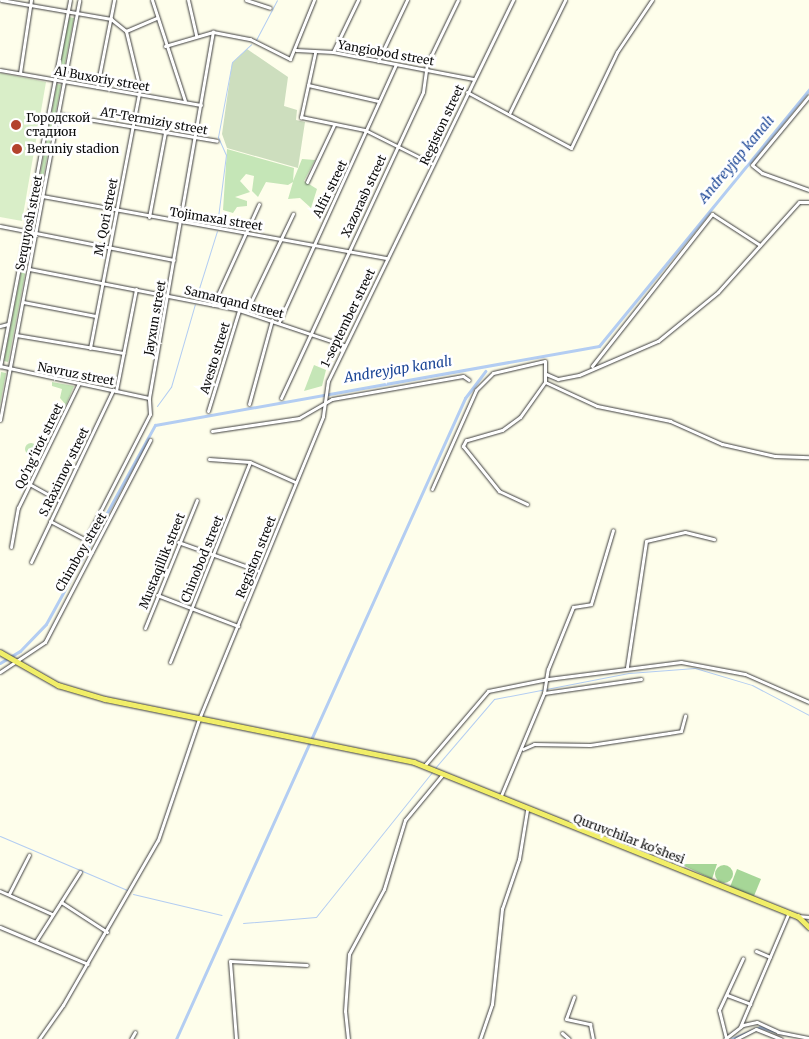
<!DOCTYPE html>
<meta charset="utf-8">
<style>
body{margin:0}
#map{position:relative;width:809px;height:1039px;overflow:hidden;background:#fefeeb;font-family:Merriweather,serif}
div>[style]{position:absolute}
.green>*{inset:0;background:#c5e6b7}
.round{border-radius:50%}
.forest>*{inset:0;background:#a6d697}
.cemetery>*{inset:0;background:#cddebe}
.pitch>*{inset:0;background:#d9eec8}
.stream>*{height:1px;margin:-0.5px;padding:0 0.5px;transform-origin:0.5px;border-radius:0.5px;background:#b3cdf2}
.canal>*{height:3px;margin:-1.5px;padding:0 1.5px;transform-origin:1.5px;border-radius:1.5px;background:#b3cdf2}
.roads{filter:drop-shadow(0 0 1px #3e3e3e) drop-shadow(0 0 1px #3e3e3e)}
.minor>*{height:3px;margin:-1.5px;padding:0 1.5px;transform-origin:1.5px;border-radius:1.5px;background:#fff}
.major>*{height:4.5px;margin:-2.25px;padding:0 2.25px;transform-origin:2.25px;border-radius:2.25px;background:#f1ee68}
.dots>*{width:14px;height:14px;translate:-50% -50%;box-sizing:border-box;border:2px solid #fff;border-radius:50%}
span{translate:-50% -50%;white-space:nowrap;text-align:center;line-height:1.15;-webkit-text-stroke:5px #fff;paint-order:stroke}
.street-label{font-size:12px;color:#0b0b0b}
.poi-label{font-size:12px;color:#0b0b0b}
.left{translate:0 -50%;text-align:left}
.water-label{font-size:14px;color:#1c4696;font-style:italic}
</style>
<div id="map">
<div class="green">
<i style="clip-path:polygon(69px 17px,74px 18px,62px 78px,58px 77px)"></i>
<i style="clip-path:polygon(57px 84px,61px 85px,34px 225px,31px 224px)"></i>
<i style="clip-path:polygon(227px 149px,294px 168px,293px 181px,302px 159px,315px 160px,304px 181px,317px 189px,311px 208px,300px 198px,288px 199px,293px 182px,288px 185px,266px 182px,258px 197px,252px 191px,254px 176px,246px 174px,240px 181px,250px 192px,235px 197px,247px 201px,247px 206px,237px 207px,233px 213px,223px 210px)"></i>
<i style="clip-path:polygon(28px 237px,32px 238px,8px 362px,4px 361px)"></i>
<i style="clip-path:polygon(314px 365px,326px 370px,322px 386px,304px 391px)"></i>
<i style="clip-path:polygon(1px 372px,6px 373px,0 405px,0 380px)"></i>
<i style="clip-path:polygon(52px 382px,74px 386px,66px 405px,60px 398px,62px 389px,52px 386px)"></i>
<i style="clip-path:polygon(58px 415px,48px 441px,38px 439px,48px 421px,54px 424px)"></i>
<i class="round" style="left:25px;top:443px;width:12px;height:12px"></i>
</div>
<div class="forest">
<i style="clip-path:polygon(680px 864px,717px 864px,712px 879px)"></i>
<i class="round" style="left:715px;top:865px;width:18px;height:18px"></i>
<i style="clip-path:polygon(737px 869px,761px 879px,754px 896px,730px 887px)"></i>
</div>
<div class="cemetery">
<i style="clip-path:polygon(247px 49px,288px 77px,284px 106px,297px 110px,296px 120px,305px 122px,298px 168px,227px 148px,222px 134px,232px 63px)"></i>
</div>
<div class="pitch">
<i style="clip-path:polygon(0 73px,46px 82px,22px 221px,0 217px)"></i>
</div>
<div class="stream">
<i style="left:256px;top:40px;width:45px;rotate:-62.3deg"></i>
<i style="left:217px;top:225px;width:71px;rotate:-82.7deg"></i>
<i style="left:226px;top:155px;width:20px;rotate:-114deg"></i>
<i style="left:218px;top:137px;width:76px;rotate:-79.4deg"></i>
<i style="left:232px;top:62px;width:26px;rotate:-43deg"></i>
<i style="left:196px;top:298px;width:70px;rotate:-72.6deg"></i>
<i style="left:157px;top:406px;width:24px;rotate:-54deg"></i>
<i style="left:171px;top:387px;width:86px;rotate:-73.9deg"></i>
<i style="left:435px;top:768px;width:91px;rotate:-49.5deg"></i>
<i style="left:494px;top:699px;width:137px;rotate:-10.9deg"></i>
<i style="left:629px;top:673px;width:66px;rotate:-4.3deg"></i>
<i style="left:695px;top:668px;width:59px;rotate:16.6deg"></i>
<i style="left:752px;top:685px;width:64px;rotate:27.8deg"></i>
<i style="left:0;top:836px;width:138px;rotate:23deg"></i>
<i style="left:133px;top:894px;width:91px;rotate:13.3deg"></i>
<i style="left:243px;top:923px;width:73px;rotate:-4.7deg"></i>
<i style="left:316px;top:917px;width:187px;rotate:-51.3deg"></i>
</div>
<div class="canal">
<i style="left:0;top:663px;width:23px;rotate:-31deg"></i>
<i style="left:20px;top:651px;width:37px;rotate:-46deg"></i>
<i style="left:46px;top:624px;width:227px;rotate:-61.3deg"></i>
<i style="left:155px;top:425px;width:451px;rotate:-10.1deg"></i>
<i style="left:599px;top:346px;width:332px;rotate:-50.7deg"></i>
<i style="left:176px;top:1039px;width:703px;rotate:-65.73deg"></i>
<i style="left:465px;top:398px;width:34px;rotate:-53deg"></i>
<i style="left:732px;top:1039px;width:30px;rotate:-23deg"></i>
<i style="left:760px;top:1027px;width:30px;rotate:15deg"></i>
</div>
<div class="roads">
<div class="minor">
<i style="left:1px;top:0;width:112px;rotate:9.8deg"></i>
<i style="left:111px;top:19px;width:19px;rotate:39deg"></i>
<i style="left:70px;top:0;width:373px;rotate:100.8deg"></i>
<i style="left:0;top:366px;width:152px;rotate:12.1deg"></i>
<i style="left:152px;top:0;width:106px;rotate:71.9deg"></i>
<i style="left:188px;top:0;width:37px;rotate:77deg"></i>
<i style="left:246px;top:0;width:25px;rotate:18deg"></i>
<i style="left:126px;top:31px;width:34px;rotate:-23deg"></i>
<i style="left:165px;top:46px;width:50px;rotate:-16.3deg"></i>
<i style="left:213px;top:32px;width:38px;rotate:11deg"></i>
<i style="left:250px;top:39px;width:45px;rotate:26.6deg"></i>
<i style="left:290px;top:59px;width:64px;rotate:-67.9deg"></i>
<i style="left:296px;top:50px;width:37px;rotate:3deg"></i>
<i style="left:333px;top:52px;width:143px;rotate:10.9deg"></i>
<i style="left:333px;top:52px;width:58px;rotate:-64.3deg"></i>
<i style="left:315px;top:53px;width:66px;rotate:102.3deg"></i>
<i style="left:301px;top:117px;width:65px;rotate:11.5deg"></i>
<i style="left:365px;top:130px;width:76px;rotate:26.6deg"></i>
<i style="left:378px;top:61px;width:68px;rotate:-64.6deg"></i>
<i style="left:0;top:70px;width:204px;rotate:9.9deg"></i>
<i style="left:20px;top:73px;width:74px;rotate:-81.4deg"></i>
<i style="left:308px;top:85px;width:72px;rotate:12.9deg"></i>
<i style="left:97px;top:87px;width:89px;rotate:-78.9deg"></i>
<i style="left:467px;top:92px;width:118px;rotate:28.3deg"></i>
<i style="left:571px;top:148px;width:106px;rotate:-64.4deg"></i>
<i style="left:617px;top:52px;width:63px;rotate:-56.1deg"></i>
<i style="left:809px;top:96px;width:89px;rotate:129.6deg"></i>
<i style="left:752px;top:165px;width:13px;rotate:39deg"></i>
<i style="left:762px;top:173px;width:50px;rotate:19.9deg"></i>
<i style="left:510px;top:112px;width:125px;rotate:-63.8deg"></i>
<i style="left:58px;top:114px;width:161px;rotate:9.6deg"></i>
<i style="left:307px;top:182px;width:63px;rotate:-64.7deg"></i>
<i style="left:42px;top:196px;width:351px;rotate:10.2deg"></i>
<i style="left:149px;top:217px;width:86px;rotate:-79.3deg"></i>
<i style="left:0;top:226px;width:177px;rotate:11.1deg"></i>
<i style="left:29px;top:269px;width:214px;rotate:11deg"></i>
<i style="left:239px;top:310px;width:110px;rotate:18.6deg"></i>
<i style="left:23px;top:302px;width:74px;rotate:10.9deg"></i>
<i style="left:213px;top:305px;width:111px;rotate:-65.5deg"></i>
<i style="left:246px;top:312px;width:109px;rotate:-64.4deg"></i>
<i style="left:279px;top:322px;width:283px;rotate:-65.6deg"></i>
<i style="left:0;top:326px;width:8px;rotate:-14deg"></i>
<i style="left:16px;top:335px;width:109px;rotate:9.5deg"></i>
<i style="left:90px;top:348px;width:264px;rotate:-79.1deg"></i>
<i style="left:140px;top:89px;width:60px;rotate:-103.6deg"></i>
<i style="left:592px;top:366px;width:194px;rotate:-51.7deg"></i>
<i style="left:712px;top:214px;width:57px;rotate:32.9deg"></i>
<i style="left:546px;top:374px;width:13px;rotate:23deg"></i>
<i style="left:558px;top:379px;width:21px;rotate:-11deg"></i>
<i style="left:579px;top:375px;width:86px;rotate:-23.3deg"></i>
<i style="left:658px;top:341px;width:77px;rotate:-39.2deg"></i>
<i style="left:718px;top:292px;width:121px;rotate:-48deg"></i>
<i style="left:799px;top:202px;width:10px"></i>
<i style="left:545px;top:382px;width:57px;rotate:24.8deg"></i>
<i style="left:597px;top:406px;width:75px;rotate:11.6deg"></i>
<i style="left:670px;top:421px;width:57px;rotate:23.9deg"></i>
<i style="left:722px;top:444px;width:54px;rotate:12.8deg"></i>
<i style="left:775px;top:456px;width:34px;rotate:2deg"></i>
<i style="left:116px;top:391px;width:104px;rotate:-78.9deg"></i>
<i style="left:281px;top:398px;width:337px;rotate:-65.1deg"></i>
<i style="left:423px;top:92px;width:28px;rotate:-82deg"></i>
<i style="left:427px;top:64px;width:71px;rotate:-64.2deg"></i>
<i style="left:249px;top:404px;width:87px;rotate:-74.7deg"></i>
<i style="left:208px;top:411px;width:106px;rotate:-72.9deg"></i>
<i style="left:0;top:420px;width:427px;rotate:-79.3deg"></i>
<i style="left:212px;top:431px;width:88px;rotate:-8.5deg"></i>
<i style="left:299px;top:418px;width:38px;rotate:-30deg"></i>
<i style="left:332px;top:399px;width:133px;rotate:-10deg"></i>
<i style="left:463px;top:376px;width:7px;rotate:34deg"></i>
<i style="left:209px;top:459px;width:41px;rotate:4.2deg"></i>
<i style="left:250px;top:462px;width:49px;rotate:24deg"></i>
<i style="left:31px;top:485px;width:33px;rotate:29deg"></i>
<i style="left:432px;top:489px;width:108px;rotate:-66deg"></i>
<i style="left:476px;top:390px;width:24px;rotate:-45deg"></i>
<i style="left:493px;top:373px;width:53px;rotate:-13deg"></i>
<i style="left:545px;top:361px;width:21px;rotate:90deg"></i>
<i style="left:545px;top:382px;width:43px;rotate:125.5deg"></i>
<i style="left:520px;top:417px;width:22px;rotate:144deg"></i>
<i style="left:502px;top:430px;width:37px;rotate:164deg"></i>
<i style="left:466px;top:440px;width:7px;rotate:117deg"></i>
<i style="left:463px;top:446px;width:58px;rotate:51.3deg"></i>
<i style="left:499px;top:491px;width:31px;rotate:25deg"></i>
<i style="left:50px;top:521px;width:41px;rotate:27.8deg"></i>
<i style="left:178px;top:542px;width:86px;rotate:19.7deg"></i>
<i style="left:11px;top:547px;width:40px;rotate:-80deg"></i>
<i style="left:18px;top:508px;width:139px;rotate:-64deg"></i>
<i style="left:31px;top:562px;width:191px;rotate:-64.5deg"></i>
<i style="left:61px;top:588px;width:195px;rotate:-62.9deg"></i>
<i style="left:150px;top:414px;width:16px;rotate:-94deg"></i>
<i style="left:149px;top:398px;width:372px;rotate:-80.1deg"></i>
<i style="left:157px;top:595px;width:87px;rotate:20.9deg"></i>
<i style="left:145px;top:628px;width:138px;rotate:-67.9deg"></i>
<i style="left:170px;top:662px;width:215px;rotate:-68.2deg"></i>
<i style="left:627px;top:667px;width:127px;rotate:-81.4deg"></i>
<i style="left:646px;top:541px;width:40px;rotate:-13deg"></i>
<i style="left:685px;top:532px;width:30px;rotate:14deg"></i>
<i style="left:0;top:672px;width:54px;rotate:-33.7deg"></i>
<i style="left:45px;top:642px;width:228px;rotate:-62.5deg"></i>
<i style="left:544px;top:693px;width:24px;rotate:-81deg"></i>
<i style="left:548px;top:669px;width:67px;rotate:-68deg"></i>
<i style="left:573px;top:607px;width:18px;rotate:-9deg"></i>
<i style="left:591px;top:604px;width:77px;rotate:-73.4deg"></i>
<i style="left:523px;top:749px;width:12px;rotate:-24deg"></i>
<i style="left:534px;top:744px;width:56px;rotate:1deg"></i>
<i style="left:590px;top:745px;width:80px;rotate:-8.6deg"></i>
<i style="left:669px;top:733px;width:12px;rotate:-9deg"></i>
<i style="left:681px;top:731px;width:16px;rotate:-75deg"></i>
<i style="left:424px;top:766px;width:99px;rotate:-49.5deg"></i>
<i style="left:488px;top:691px;width:61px;rotate:-11.3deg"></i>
<i style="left:548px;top:679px;width:134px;rotate:-7.3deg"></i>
<i style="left:681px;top:662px;width:65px;rotate:10.6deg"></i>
<i style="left:745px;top:674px;width:70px;rotate:23.6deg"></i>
<i style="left:500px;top:798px;width:114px;rotate:-67.3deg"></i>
<i style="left:544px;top:693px;width:98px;rotate:-8.2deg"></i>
<i style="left:0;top:891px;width:57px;rotate:23.9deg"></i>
<i style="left:9px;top:894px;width:44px;rotate:-62.9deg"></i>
<i style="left:61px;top:902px;width:55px;rotate:33.1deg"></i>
<i style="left:798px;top:916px;width:11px;rotate:5deg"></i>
<i style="left:0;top:927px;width:95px;rotate:22.8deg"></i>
<i style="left:36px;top:941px;width:82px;rotate:-57.5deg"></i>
<i style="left:756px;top:951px;width:15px;rotate:23deg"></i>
<i style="left:727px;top:995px;width:25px;rotate:21deg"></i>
<i style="left:574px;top:997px;width:23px;rotate:110deg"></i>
<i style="left:566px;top:1019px;width:25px;rotate:12deg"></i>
<i style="left:590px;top:1024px;width:15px;rotate:79deg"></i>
<i style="left:740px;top:1027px;width:125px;rotate:-66.9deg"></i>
<i style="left:562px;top:1033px;width:9px;rotate:41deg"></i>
<i style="left:726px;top:1038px;width:29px;rotate:-104deg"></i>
<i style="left:719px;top:1010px;width:57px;rotate:-65.2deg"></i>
<i style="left:39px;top:1039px;width:42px;rotate:-54.8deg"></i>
<i style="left:63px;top:1005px;width:190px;rotate:-60.1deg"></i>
<i style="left:158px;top:840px;width:128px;rotate:-71.3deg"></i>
<i style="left:199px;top:719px;width:327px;rotate:-67.7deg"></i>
<i style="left:323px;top:416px;width:35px;rotate:-82deg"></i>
<i style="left:328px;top:381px;width:424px;rotate:-64.1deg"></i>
<i style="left:131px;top:1039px;width:8px;rotate:-60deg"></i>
<i style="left:236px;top:1039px;width:78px;rotate:-94.4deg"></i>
<i style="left:230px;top:961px;width:77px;rotate:3deg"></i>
<i style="left:348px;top:1039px;width:28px;rotate:-96deg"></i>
<i style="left:345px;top:1011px;width:57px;rotate:-86deg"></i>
<i style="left:349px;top:954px;width:74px;rotate:-61.7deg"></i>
<i style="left:384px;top:889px;width:72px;rotate:-73.1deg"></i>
<i style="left:405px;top:820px;width:60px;rotate:-50.4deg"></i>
<i style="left:480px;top:1039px;width:37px;rotate:-71deg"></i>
<i style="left:492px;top:1004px;width:96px;rotate:-84deg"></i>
<i style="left:502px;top:909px;width:53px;rotate:-71.2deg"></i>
<i style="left:519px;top:859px;width:50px;rotate:-80.7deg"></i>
<i style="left:725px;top:1039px;width:23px;rotate:-38deg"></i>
<i style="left:743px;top:1025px;width:14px;rotate:-12deg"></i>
<i style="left:757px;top:1022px;width:23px;rotate:25deg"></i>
<i style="left:778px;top:1032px;width:32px;rotate:11deg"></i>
<i style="left:736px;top:1039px;width:22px;rotate:-27deg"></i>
<i style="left:756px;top:1029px;width:27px;rotate:22deg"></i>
</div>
<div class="major">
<i style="left:0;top:652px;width:67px;rotate:29.6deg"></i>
<i style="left:58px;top:685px;width:49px;rotate:16.6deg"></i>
<i style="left:105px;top:699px;width:315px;rotate:11.5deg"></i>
<i style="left:414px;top:762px;width:414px;rotate:21.9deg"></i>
<i style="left:798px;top:916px;width:16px;rotate:45deg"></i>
</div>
</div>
<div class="dots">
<i style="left:16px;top:125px;background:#b3432c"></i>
<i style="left:17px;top:149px;background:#b3432c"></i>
</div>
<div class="street-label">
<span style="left:386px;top:53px;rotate:10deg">Yangiobod street</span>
<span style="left:102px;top:79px;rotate:10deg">Al Buxoriy street</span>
<span style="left:154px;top:121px;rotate:10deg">AT-Termiziy street</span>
<span style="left:442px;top:125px;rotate:-65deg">Registon street</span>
<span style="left:330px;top:189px;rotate:-64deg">Alfir street</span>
<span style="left:364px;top:196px;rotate:-65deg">Xazorasb street</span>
<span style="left:106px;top:217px;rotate:-79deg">M. Qori street</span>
<span style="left:216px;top:219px;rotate:9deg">Tojimaxal street</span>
<span style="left:29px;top:223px;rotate:-79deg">Serquyosh street</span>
<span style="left:234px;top:302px;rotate:14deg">Samarqand street</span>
<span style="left:155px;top:318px;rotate:-80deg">Jayxun street</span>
<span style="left:348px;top:318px;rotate:-64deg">1-september street</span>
<span style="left:215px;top:358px;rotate:-73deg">Avesto street</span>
<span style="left:76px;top:374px;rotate:11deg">Navruz street</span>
<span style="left:39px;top:446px;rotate:-64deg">Qo'ng'irot street</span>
<span style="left:64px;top:472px;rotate:-64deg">S.Raximov street</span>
<span style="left:81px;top:552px;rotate:-60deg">Chimboy street</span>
<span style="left:256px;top:557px;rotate:-68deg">Registon street</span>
<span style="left:202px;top:559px;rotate:-68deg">Chinobod street</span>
<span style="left:162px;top:561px;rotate:-68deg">Mustaqillik street</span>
<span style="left:629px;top:839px;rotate:21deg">Quruvchilar ko'shesi</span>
</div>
<div class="poi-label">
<span class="left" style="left:26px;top:125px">Городской<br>стадион</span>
<span class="left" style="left:27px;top:149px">Beruniy stadion</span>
</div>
<div class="water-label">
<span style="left:736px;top:159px;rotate:-50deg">Andreyjap kanalı</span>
<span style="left:398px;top:369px;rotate:-9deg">Andreyjap kanalı</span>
</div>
</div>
